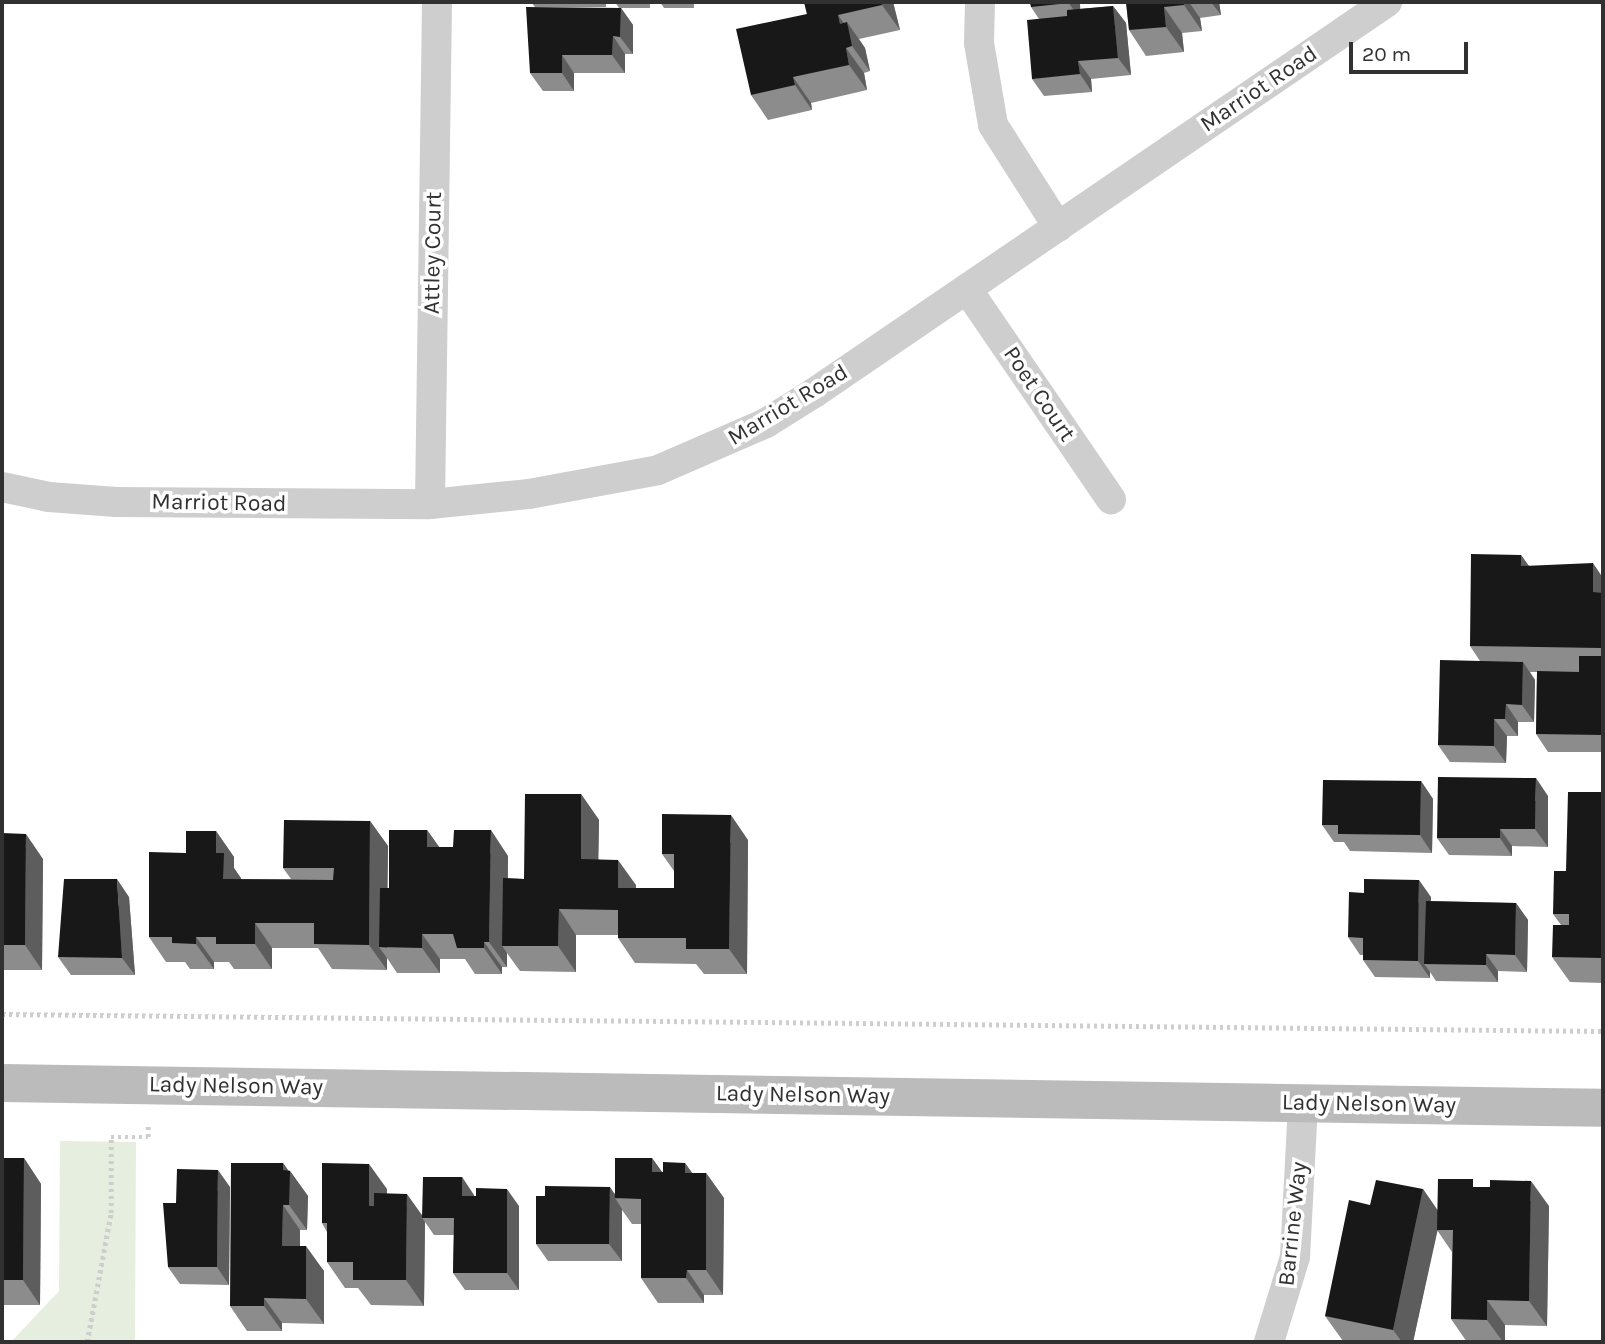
<!DOCTYPE html>
<style>
body{margin:0}
#map{position:relative;width:1605px;height:1344px;overflow:hidden;background:#fff;font-family:Karla,sans-serif}
div>[style]{position:absolute}
.green>*{inset:0;background:#e5eedf}
.path>*{height:4.5px;margin-top:-2.25px;transform-origin:0;background:repeating-linear-gradient(90deg,#cecece 0 3.5px,transparent 0 7px)}
.street>*{height:30px;margin:-15px;padding:0 15px;transform-origin:15px;border-radius:15px;background:#cecece}
.secondary>*{height:38px;margin:-19px;padding:0 19px;transform-origin:19px;border-radius:19px;background:#bbb}
.wall>*{inset:0;background:#8c8c8c}
.shaded-wall>*{inset:0;background:#5d5d5d}
.building>*{inset:0;background:#181818}
span{translate:-50% -50%;white-space:nowrap;text-align:center;line-height:1.15;-webkit-text-stroke:7px #fff;paint-order:stroke}
.street-label{font-size:23px;color:#313131}
.frame{position:absolute;inset:0;border:4px solid #313131;pointer-events:none}
.scale{position:absolute;left:1349px;top:42px;width:119px;height:32px;box-sizing:border-box;border:4px solid #313131;border-top:0;padding-left:9px;font-size:21px;line-height:24px;white-space:nowrap;color:#313131;-webkit-text-stroke:5px #fff;paint-order:stroke}
</style>
<div id="map">
<div class="green">
<i style="clip-path:polygon(60px 1141px,136px 1142px,135px 1342px,11px 1342px,59px 1291px)"></i>
</div>
<div class="path">
<i style="left:2px;top:1014px;width:1601px;rotate:0.61deg"></i>
<i style="left:87px;top:1342px;width:131px;rotate:-79.5deg"></i>
<i style="left:111px;top:1213px;width:76px;rotate:-90deg"></i>
<i style="left:111px;top:1137px;width:37px"></i>
<i style="left:148px;top:1137px;width:13px;rotate:-90deg"></i>
</div>
<div class="street">
<i style="left:980px;top:2px;width:41px;rotate:91.4deg"></i>
<i style="left:979px;top:43px;width:83px;rotate:80.3deg"></i>
<i style="left:993px;top:125px;width:121px;rotate:57.5deg"></i>
<i style="left:967px;top:289px;width:255px;rotate:55.6deg"></i>
<i style="left:2px;top:487px;width:48px;rotate:12deg"></i>
<i style="left:49px;top:497px;width:67px;rotate:4.3deg"></i>
<i style="left:116px;top:502px;width:314px;rotate:0.4deg"></i>
<i style="left:430px;top:504px;width:100px;rotate:-5.8deg"></i>
<i style="left:529px;top:494px;width:131px;rotate:-10.5deg"></i>
<i style="left:658px;top:470px;width:118px;rotate:-23.5deg"></i>
<i style="left:766px;top:423px;width:57px;rotate:-32deg"></i>
<i style="left:814px;top:393px;width:694px;rotate:-34.31deg"></i>
<i style="left:430px;top:504px;width:502px;rotate:-89.2deg"></i>
<i style="left:1269px;top:1342px;width:89px;rotate:-73deg"></i>
<i style="left:1295px;top:1257px;width:154px;rotate:-87deg"></i>
</div>
<div class="secondary">
<i style="left:2px;top:1083px;width:1601px;rotate:0.89deg"></i>
</div>
<div class="wall">
<i style="clip-path:polygon(531px 2px,606px 2px,606px 7px,535px 7px)"></i>
<i style="clip-path:polygon(615px 2px,650px 2px,650px 8px,621px 8px,633px 25px,633px 54px,625px 54px,625px 73px,574px 73px,574px 91px,543px 91px,530px 73px,619px 8px)"></i>
<i style="clip-path:polygon(660px 2px,694px 2px,694px 8px,664px 8px)"></i>
<i style="clip-path:polygon(804px 2px,893px 2px,900px 30px,859px 39px,865px 48px,870px 71px,864px 73px,867px 90px,811px 103px,812px 110px,768px 120px,751px 95px,807px 14px)"></i>
<i style="clip-path:polygon(1030px 2px,1102px 2px,1080px 4px,1080px 9px,1113px 6px,1126px 23px,1131px 75px,1091px 79px,1092px 92px,1044px 96px,1032px 79px,1039px 19px,1031px 7px)"></i>
<i style="clip-path:polygon(1126px 2px,1219px 2px,1221px 15px,1200px 18px,1202px 31px,1182px 33px,1184px 52px,1146px 56px,1129px 30px)"></i>
<i style="clip-path:polygon(1521px 555px,1529px 566px,1603px 578px,1603px 752px,1548px 752px,1536px 734px,1537px 672px,1530px 672px,1535px 680px,1534px 722px,1518px 722px,1518px 736px,1507px 736px,1506px 763px,1450px 762px,1438px 745px,1480px 661px,1470px 646px)"></i>
<i style="clip-path:polygon(1421px 781px,1433px 799px,1432px 853px,1350px 851px,1344px 842px,1334px 842px,1322px 825px)"></i>
<i style="clip-path:polygon(1603px 792px,1603px 983px,1570px 982px,1552px 957px,1561px 925px,1553px 914px,1566px 871px)"></i>
<i style="clip-path:polygon(581px 794px,599px 820px,598px 859px,636px 885px,636px 888px,674px 888px,674px 871px,662px 854px,748px 840px,747px 974px,704px 974px,696px 964px,635px 963px,618px 938px,618px 935px,576px 935px,576px 972px,520px 971px,507px 953px,507px 967px,502px 967px,502px 974px,475px 974px,465px 959px,440px 959px,440px 973px,397px 973px,387px 958px,387px 970px,332px 969px,318px 948px,272px 948px,272px 969px,234px 969px,229px 962px,214px 962px,214px 969px,190px 969px,185px 962px,166px 962px,149px 937px,186px 853px,216px 831px,234px 857px,234px 868px,241px 879px,291px 879px,283px 868px,370px 821px,388px 846px,387px 888px,389px 888px,427px 830px,439px 847px,508px 856px,508px 878px,524px 879px)"></i>
<i style="clip-path:polygon(1548px 796px,1548px 847px,1512px 846px,1512px 856px,1449px 855px,1437px 838px)"></i>
<i style="clip-path:polygon(2px 833px,43px 859px,42px 970px,2px 970px)"></i>
<i style="clip-path:polygon(129px 897px,135px 975px,71px 975px,58px 957px)"></i>
<i style="clip-path:polygon(1431px 897px,1431px 901px,1516px 903px,1528px 920px,1527px 972px,1498px 971px,1498px 982px,1436px 981px,1430px 972px,1430px 978px,1375px 977px,1363px 960px,1363px 955px,1360px 955px,1348px 937px)"></i>
<i style="clip-path:polygon(2px 1158px,24px 1158px,41px 1184px,40px 1305px,2px 1305px)"></i>
<i style="clip-path:polygon(652px 1158px,662px 1172px,685px 1163px,692px 1173px,706px 1173px,724px 1198px,723px 1295px,704px 1295px,704px 1303px,658px 1303px,641px 1278px,641px 1224px,632px 1224px,622px 1210px,622px 1261px,548px 1261px,536px 1244px,615px 1193px)"></i>
<i style="clip-path:polygon(283px 1163px,288px 1170px,290px 1171px,308px 1196px,307px 1230px,300px 1230px,300px 1246px,324px 1271px,324px 1324px,282px 1323px,282px 1331px,247px 1331px,230px 1306px)"></i>
<i style="clip-path:polygon(462px 1177px,474px 1196px,519px 1206px,519px 1290px,465px 1290px,453px 1273px,454px 1235px,434px 1235px,425px 1222px,424px 1306px,371px 1305px,358px 1288px,345px 1288px,327px 1262px,327px 1232px,322px 1223px,387px 1189px,387px 1194px,422px 1215px)"></i>
<i style="clip-path:polygon(230px 1187px,229px 1285px,180px 1284px,168px 1267px,176px 1203px)"></i>
<i style="clip-path:polygon(1478px 1187px,1549px 1206px,1547px 1326px,1505px 1325px,1505px 1342px,1467px 1342px,1451px 1319px,1452px 1252px,1437px 1230px,1413px 1342px,1349px 1342px,1343px 1341px,1325px 1316px,1423px 1189px,1437px 1210px)"></i>
</div>
<div class="shaded-wall">
<i style="clip-path:polygon(882px 2px,893px 2px,900px 30px,882px 5px)"></i>
<i style="clip-path:polygon(1068px 2px,1078px 2px,1080px 4px,1081px 20px)"></i>
<i style="clip-path:polygon(1184px 2px,1189px 2px,1200px 18px,1202px 31px,1184px 5px)"></i>
<i style="clip-path:polygon(1211px 2px,1219px 2px,1221px 15px)"></i>
<i style="clip-path:polygon(1113px 6px,1126px 23px,1131px 75px,1118px 58px)"></i>
<i style="clip-path:polygon(1164px 7px,1182px 33px,1184px 52px,1166px 27px)"></i>
<i style="clip-path:polygon(621px 8px,633px 25px,633px 54px,620px 37px)"></i>
<i style="clip-path:polygon(838px 15px,848px 29px,847px 22px,865px 48px,870px 71px,852px 46px,840px 24px)"></i>
<i style="clip-path:polygon(613px 36px,625px 54px,625px 73px,612px 55px)"></i>
<i style="clip-path:polygon(846px 48px,864px 73px,867px 90px,849px 65px)"></i>
<i style="clip-path:polygon(562px 55px,574px 73px,574px 91px,562px 73px)"></i>
<i style="clip-path:polygon(1078px 61px,1091px 79px,1092px 92px,1080px 74px)"></i>
<i style="clip-path:polygon(793px 77px,811px 103px,812px 110px,795px 85px)"></i>
<i style="clip-path:polygon(1521px 555px,1539px 580px,1521px 566px)"></i>
<i style="clip-path:polygon(1593px 563px,1603px 578px,1603px 651px,1601px 648px,1593px 592px)"></i>
<i style="clip-path:polygon(1523px 662px,1535px 680px,1534px 722px,1522px 705px)"></i>
<i style="clip-path:polygon(1506px 704px,1518px 722px,1518px 736px,1505px 719px)"></i>
<i style="clip-path:polygon(1494px 719px,1507px 736px,1506px 763px,1494px 746px)"></i>
<i style="clip-path:polygon(1536px 778px,1548px 796px,1548px 847px,1535px 829px)"></i>
<i style="clip-path:polygon(1421px 781px,1433px 799px,1432px 853px,1420px 835px)"></i>
<i style="clip-path:polygon(581px 794px,599px 820px,598px 884px,581px 859px)"></i>
<i style="clip-path:polygon(731px 815px,748px 840px,747px 974px,729px 949px)"></i>
<i style="clip-path:polygon(370px 821px,388px 846px,387px 948px,379px 947px,387px 958px,387px 970px,369px 945px)"></i>
<i style="clip-path:polygon(1500px 829px,1512px 846px,1512px 856px,1500px 838px)"></i>
<i style="clip-path:polygon(427px 830px,445px 855px,427px 847px)"></i>
<i style="clip-path:polygon(491px 830px,508px 856px,507px 946px,502px 946px,507px 953px,507px 967px,489px 942px)"></i>
<i style="clip-path:polygon(216px 831px,234px 857px,234px 868px,241px 878px,241px 904px,223px 879px,216px 853px)"></i>
<i style="clip-path:polygon(26px 834px,43px 859px,42px 970px,25px 945px)"></i>
<i style="clip-path:polygon(618px 860px,636px 885px,636px 913px,618px 888px)"></i>
<i style="clip-path:polygon(117px 879px,129px 897px,135px 975px,122px 958px)"></i>
<i style="clip-path:polygon(1419px 880px,1431px 897px,1430px 964px,1424px 964px,1430px 972px,1430px 978px,1418px 961px)"></i>
<i style="clip-path:polygon(1516px 903px,1528px 920px,1527px 972px,1515px 955px)"></i>
<i style="clip-path:polygon(559px 909px,576px 935px,576px 972px,558px 946px)"></i>
<i style="clip-path:polygon(255px 923px,272px 948px,272px 969px,255px 944px)"></i>
<i style="clip-path:polygon(422px 934px,440px 959px,440px 973px,422px 948px)"></i>
<i style="clip-path:polygon(196px 937px,214px 962px,214px 969px,196px 944px)"></i>
<i style="clip-path:polygon(484px 942px,502px 967px,502px 974px,484px 948px)"></i>
<i style="clip-path:polygon(1486px 954px,1498px 971px,1498px 982px,1486px 965px)"></i>
<i style="clip-path:polygon(24px 1158px,41px 1184px,40px 1305px,23px 1280px)"></i>
<i style="clip-path:polygon(652px 1158px,670px 1183px,652px 1172px)"></i>
<i style="clip-path:polygon(283px 1163px,290px 1173px,290px 1171px,308px 1196px,307px 1230px,289px 1205px,283px 1170px)"></i>
<i style="clip-path:polygon(685px 1163px,703px 1188px,685px 1173px)"></i>
<i style="clip-path:polygon(369px 1164px,387px 1189px,386px 1231px,369px 1206px)"></i>
<i style="clip-path:polygon(218px 1170px,230px 1187px,229px 1285px,217px 1267px)"></i>
<i style="clip-path:polygon(706px 1173px,724px 1198px,723px 1295px,706px 1270px)"></i>
<i style="clip-path:polygon(462px 1177px,474px 1195px,474px 1213px,462px 1196px)"></i>
<i style="clip-path:polygon(1531px 1181px,1549px 1206px,1547px 1326px,1529px 1301px)"></i>
<i style="clip-path:polygon(610px 1187px,618px 1199px,615px 1198px,622px 1209px,622px 1261px,609px 1244px)"></i>
<i style="clip-path:polygon(507px 1189px,519px 1206px,519px 1290px,507px 1273px)"></i>
<i style="clip-path:polygon(1423px 1189px,1441px 1215px,1413px 1342px,1402px 1342px,1393px 1330px)"></i>
<i style="clip-path:polygon(407px 1194px,424px 1218px,422px 1218px,425px 1222px,424px 1306px,406px 1280px)"></i>
<i style="clip-path:polygon(283px 1205px,300px 1230px,300px 1271px,282px 1246px)"></i>
<i style="clip-path:polygon(306px 1246px,324px 1271px,324px 1324px,306px 1299px)"></i>
<i style="clip-path:polygon(687px 1270px,704px 1295px,704px 1303px,686px 1278px)"></i>
<i style="clip-path:polygon(264px 1298px,282px 1323px,282px 1331px,264px 1306px)"></i>
<i style="clip-path:polygon(1487px 1300px,1505px 1325px,1505px 1342px,1503px 1342px,1487px 1320px)"></i>
</div>
<div class="building">
<i style="clip-path:polygon(804px 2px,882px 2px,882px 5px,838px 15px,840px 24px,847px 22px,852px 46px,846px 48px,849px 65px,793px 77px,795px 85px,751px 95px,736px 29px,807px 14px)"></i>
<i style="clip-path:polygon(1030px 2px,1068px 2px,1069px 3px,1031px 7px)"></i>
<i style="clip-path:polygon(1126px 2px,1184px 2px,1184px 5px,1164px 7px,1166px 27px,1129px 30px)"></i>
<i style="clip-path:polygon(1113px 6px,1118px 58px,1078px 61px,1080px 74px,1032px 79px,1027px 20px,1067px 16px,1067px 10px)"></i>
<i style="clip-path:polygon(526px 7px,621px 8px,620px 37px,613px 36px,612px 55px,562px 55px,562px 73px,530px 73px)"></i>
<i style="clip-path:polygon(1471px 554px,1521px 555px,1521px 566px,1593px 563px,1593px 592px,1602px 593px,1601px 648px,1470px 646px)"></i>
<i style="clip-path:polygon(1579px 656px,1603px 656px,1603px 735px,1536px 734px,1537px 671px,1579px 672px)"></i>
<i style="clip-path:polygon(1440px 660px,1523px 662px,1522px 705px,1506px 704px,1505px 719px,1494px 719px,1494px 746px,1438px 745px)"></i>
<i style="clip-path:polygon(1438px 777px,1536px 778px,1535px 829px,1500px 829px,1500px 838px,1437px 838px)"></i>
<i style="clip-path:polygon(1323px 780px,1421px 781px,1420px 835px,1338px 834px,1338px 825px,1322px 825px)"></i>
<i style="clip-path:polygon(1568px 792px,1603px 792px,1603px 958px,1552px 957px,1553px 925px,1569px 925px,1569px 914px,1553px 914px,1554px 871px,1566px 871px)"></i>
<i style="clip-path:polygon(525px 794px,581px 794px,581px 859px,618px 860px,618px 888px,674px 888px,674px 854px,662px 854px,662px 814px,731px 815px,729px 949px,686px 949px,686px 938px,618px 938px,618px 910px,559px 909px,558px 946px,502px 946px,503px 878px,524px 879px)"></i>
<i style="clip-path:polygon(284px 820px,370px 821px,369px 945px,314px 944px,314px 923px,255px 923px,255px 944px,216px 944px,216px 937px,196px 937px,196px 944px,172px 943px,172px 937px,149px 937px,149px 852px,186px 853px,186px 831px,216px 831px,216px 853px,224px 853px,223px 879px,333px 880px,334px 868px,283px 868px)"></i>
<i style="clip-path:polygon(389px 830px,427px 830px,427px 847px,453px 847px,454px 830px,491px 830px,489px 942px,484px 942px,484px 948px,457px 948px,453px 934px,422px 934px,422px 948px,379px 947px,380px 888px,389px 888px)"></i>
<i style="clip-path:polygon(2px 833px,26px 834px,25px 945px,2px 945px)"></i>
<i style="clip-path:polygon(64px 879px,117px 879px,122px 958px,58px 957px)"></i>
<i style="clip-path:polygon(1364px 879px,1419px 880px,1418px 961px,1363px 960px,1363px 938px,1348px 937px,1349px 892px,1364px 893px)"></i>
<i style="clip-path:polygon(1426px 901px,1516px 903px,1515px 955px,1486px 954px,1486px 965px,1424px 964px)"></i>
<i style="clip-path:polygon(2px 1158px,24px 1158px,23px 1280px,2px 1280px)"></i>
<i style="clip-path:polygon(615px 1158px,652px 1158px,652px 1172px,663px 1172px,663px 1162px,685px 1163px,685px 1173px,706px 1173px,706px 1270px,687px 1270px,686px 1278px,641px 1278px,641px 1199px,615px 1198px)"></i>
<i style="clip-path:polygon(231px 1163px,283px 1163px,283px 1170px,290px 1171px,289px 1205px,283px 1205px,282px 1246px,306px 1246px,306px 1299px,264px 1298px,264px 1306px,230px 1306px)"></i>
<i style="clip-path:polygon(322px 1163px,369px 1164px,369px 1206px,374px 1206px,374px 1193px,407px 1194px,406px 1280px,353px 1280px,353px 1262px,327px 1262px,327px 1223px,322px 1223px)"></i>
<i style="clip-path:polygon(177px 1169px,218px 1170px,217px 1267px,168px 1267px,163px 1203px,176px 1203px)"></i>
<i style="clip-path:polygon(423px 1177px,462px 1177px,462px 1196px,476px 1196px,476px 1188px,507px 1189px,507px 1273px,453px 1273px,454px 1218px,422px 1218px)"></i>
<i style="clip-path:polygon(1438px 1179px,1473px 1179px,1473px 1187px,1490px 1187px,1490px 1180px,1531px 1181px,1529px 1301px,1487px 1300px,1487px 1320px,1451px 1319px,1453px 1230px,1437px 1230px)"></i>
<i style="clip-path:polygon(1376px 1180px,1423px 1189px,1393px 1330px,1325px 1316px,1349px 1200px,1370px 1205px)"></i>
<i style="clip-path:polygon(545px 1186px,610px 1187px,609px 1244px,536px 1244px,536px 1196px,545px 1196px)"></i>
</div>
<div class="street-label">
<span style="left:1259px;top:89px;rotate:-34deg">Marriot Road</span>
<span style="left:433px;top:253px;rotate:-89deg">Attley Court</span>
<span style="left:1039px;top:394px;rotate:56deg">Poet Court</span>
<span style="left:788px;top:405px;rotate:-31deg">Marriot Road</span>
<span style="left:219px;top:503px;rotate:1deg">Marriot Road</span>
<span style="left:236px;top:1086px;rotate:1deg">Lady Nelson Way</span>
<span style="left:803px;top:1095px;rotate:1deg">Lady Nelson Way</span>
<span style="left:1369px;top:1104px;rotate:1deg">Lady Nelson Way</span>
<span style="left:1293px;top:1224px;rotate:-84deg">Barrine Way</span>
</div>
<div class="frame"></div>
<div class="scale">20 m</div>
</div>
